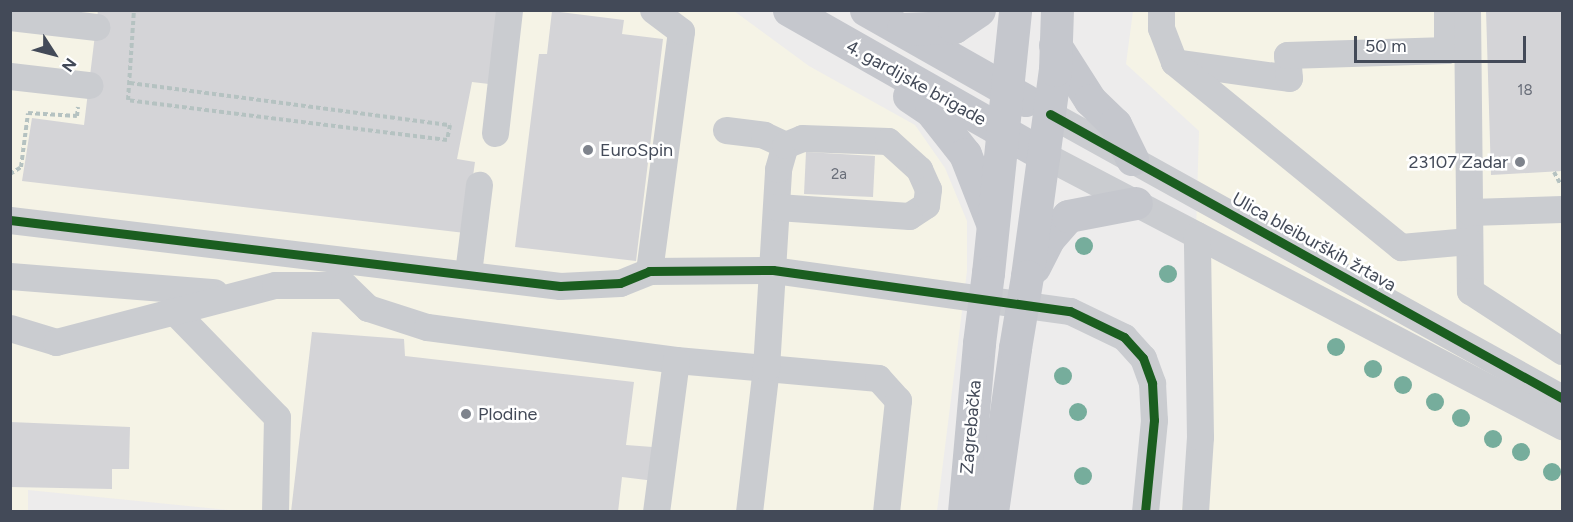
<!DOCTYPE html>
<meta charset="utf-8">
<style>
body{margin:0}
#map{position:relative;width:1573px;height:522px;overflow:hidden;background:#edecec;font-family:Figtree,sans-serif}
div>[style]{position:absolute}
.commercial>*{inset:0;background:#f5f3e6}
.building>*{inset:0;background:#d4d4d7}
.path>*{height:4px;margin-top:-2px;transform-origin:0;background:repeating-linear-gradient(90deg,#b5c2c1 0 4.5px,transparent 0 7.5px)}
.minor>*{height:27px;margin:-13.5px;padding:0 13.5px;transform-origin:13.5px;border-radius:13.5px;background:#caccd0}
.major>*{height:33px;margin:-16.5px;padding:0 16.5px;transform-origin:16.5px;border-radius:16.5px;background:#c5c7cd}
.major-bridge>*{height:33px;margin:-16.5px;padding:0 16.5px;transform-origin:16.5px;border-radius:16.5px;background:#c5c7cd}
.cycleway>*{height:9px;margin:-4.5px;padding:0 4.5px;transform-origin:4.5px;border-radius:4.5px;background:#1b5e20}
.trees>*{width:18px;height:18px;margin:-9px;border-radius:50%;background:#76ad9c}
.dots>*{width:16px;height:16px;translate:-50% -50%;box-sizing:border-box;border:3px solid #fff;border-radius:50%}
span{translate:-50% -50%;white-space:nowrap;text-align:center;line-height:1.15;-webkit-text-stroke:5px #fff;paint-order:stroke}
.number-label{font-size:15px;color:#696e79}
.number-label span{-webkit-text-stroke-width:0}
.street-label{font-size:18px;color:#434a58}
.poi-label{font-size:18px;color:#434a58}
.left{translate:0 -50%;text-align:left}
.right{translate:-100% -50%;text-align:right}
.frame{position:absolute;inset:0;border:12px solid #434a58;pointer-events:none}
.north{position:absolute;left:24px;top:24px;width:60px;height:60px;-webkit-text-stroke:4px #fff;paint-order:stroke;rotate:126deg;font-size:16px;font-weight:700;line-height:24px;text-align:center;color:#434a58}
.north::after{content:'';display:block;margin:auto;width:21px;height:27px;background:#434a58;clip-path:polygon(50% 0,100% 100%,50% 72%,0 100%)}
.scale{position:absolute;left:1354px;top:36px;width:172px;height:27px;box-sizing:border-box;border:3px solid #434a58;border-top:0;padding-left:8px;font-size:18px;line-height:21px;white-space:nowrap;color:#434a58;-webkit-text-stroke:4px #fff;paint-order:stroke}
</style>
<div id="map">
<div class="commercial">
<i style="clip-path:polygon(10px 11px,734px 11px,809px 66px,915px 125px,945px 168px,967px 221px,967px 271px,937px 511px,248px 512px,28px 490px,28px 511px,11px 511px)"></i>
<i style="clip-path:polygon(1133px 11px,1562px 11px,1562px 511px,1181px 511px,1189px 469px,1199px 131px,1126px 64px)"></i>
</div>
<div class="building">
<i style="clip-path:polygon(98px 10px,498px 10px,489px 84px,472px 82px,457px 159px,475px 162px,465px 233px,22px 181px,32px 118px,84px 125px)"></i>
<i style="clip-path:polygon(1486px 10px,1562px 10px,1562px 171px,1491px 175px)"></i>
<i style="clip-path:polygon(552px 11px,624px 20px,622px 34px,663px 39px,636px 261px,515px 247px,539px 54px,547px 54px)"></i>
<i style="clip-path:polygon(806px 152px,875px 156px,873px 197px,804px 194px)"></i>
<i style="clip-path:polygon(312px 332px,404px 339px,405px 356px,634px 382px,626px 445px,666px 448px,663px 482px,622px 477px,618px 512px,291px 512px)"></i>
<i style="clip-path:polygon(10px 422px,130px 427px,129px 469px,112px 469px,112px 489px,10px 487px)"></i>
</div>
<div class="path">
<i style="left:130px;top:83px;width:323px;rotate:7.5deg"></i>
<i style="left:450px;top:125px;width:15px;rotate:101deg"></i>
<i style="left:447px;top:140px;width:321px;rotate:-172.9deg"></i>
<i style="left:128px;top:100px;width:90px;rotate:-86.2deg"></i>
<i style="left:1554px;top:172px;width:15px;rotate:62deg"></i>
<i style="left:10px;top:174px;width:13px;rotate:-32deg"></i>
<i style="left:21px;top:167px;width:54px;rotate:-82.6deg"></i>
<i style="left:28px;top:113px;width:49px;rotate:3.5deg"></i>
<i style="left:77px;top:116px;width:9px;rotate:-84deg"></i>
</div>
<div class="minor">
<i style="left:1161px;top:10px;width:18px;rotate:90deg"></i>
<i style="left:1161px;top:28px;width:36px;rotate:69deg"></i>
<i style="left:1174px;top:62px;width:116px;rotate:7.9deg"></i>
<i style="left:1289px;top:78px;width:23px;rotate:-95deg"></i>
<i style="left:1287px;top:55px;width:160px;rotate:-1.8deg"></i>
<i style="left:1447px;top:50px;width:40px;rotate:-90deg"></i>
<i style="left:1467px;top:10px;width:281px;rotate:89.4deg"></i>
<i style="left:1470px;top:291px;width:110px;rotate:33.1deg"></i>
<i style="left:10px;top:17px;width:87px;rotate:6.6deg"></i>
<i style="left:1174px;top:62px;width:293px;rotate:39.2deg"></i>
<i style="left:1401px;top:247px;width:68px;rotate:-5deg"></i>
<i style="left:10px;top:76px;width:80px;rotate:6.5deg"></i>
<i style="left:1050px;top:114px;width:585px;rotate:29.02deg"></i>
<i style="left:726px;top:130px;width:38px;rotate:7deg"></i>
<i style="left:764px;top:135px;width:23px;rotate:25deg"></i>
<i style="left:495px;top:133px;width:124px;rotate:-83.5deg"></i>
<i style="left:1044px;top:155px;width:585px;rotate:27.62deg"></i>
<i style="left:1470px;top:212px;width:92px;rotate:-1.9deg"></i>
<i style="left:10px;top:220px;width:554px;rotate:6.84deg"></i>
<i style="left:560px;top:286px;width:60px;rotate:-2.9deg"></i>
<i style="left:620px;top:283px;width:31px;rotate:-22deg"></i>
<i style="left:649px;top:271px;width:124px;rotate:-0.5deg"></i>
<i style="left:773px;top:270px;width:300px;rotate:7.9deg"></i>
<i style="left:1070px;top:311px;width:60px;rotate:25.7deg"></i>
<i style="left:1124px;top:337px;width:28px;rotate:48deg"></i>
<i style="left:1143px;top:358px;width:27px;rotate:70deg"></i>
<i style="left:1152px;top:383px;width:37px;rotate:87deg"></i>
<i style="left:1154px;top:420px;width:92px;rotate:95.6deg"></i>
<i style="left:649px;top:271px;width:242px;rotate:-82.4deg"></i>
<i style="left:681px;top:31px;width:35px;rotate:-143deg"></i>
<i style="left:468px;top:273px;width:89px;rotate:-82.9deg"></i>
<i style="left:10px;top:276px;width:205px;rotate:4.5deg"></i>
<i style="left:173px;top:310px;width:149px;rotate:45.8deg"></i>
<i style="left:277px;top:417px;width:95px;rotate:91.2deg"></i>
<i style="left:10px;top:328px;width:48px;rotate:16.9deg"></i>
<i style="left:56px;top:342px;width:226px;rotate:-14.6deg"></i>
<i style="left:275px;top:285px;width:69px"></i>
<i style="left:344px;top:285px;width:33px;rotate:44deg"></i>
<i style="left:368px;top:308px;width:62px;rotate:17.9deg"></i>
<i style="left:427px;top:327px;width:251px;rotate:7.5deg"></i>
<i style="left:676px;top:360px;width:203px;rotate:5.1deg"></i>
<i style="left:878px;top:378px;width:30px;rotate:48deg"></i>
<i style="left:898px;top:400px;width:113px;rotate:96.1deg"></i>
<i style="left:656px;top:512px;width:153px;rotate:-82.5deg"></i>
<i style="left:749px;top:512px;width:145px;rotate:-83.3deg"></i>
<i style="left:766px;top:368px;width:199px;rotate:-86.5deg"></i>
<i style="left:778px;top:169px;width:25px;rotate:-74deg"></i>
<i style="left:785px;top:145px;width:18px;rotate:-22deg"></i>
<i style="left:802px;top:138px;width:86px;rotate:2deg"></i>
<i style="left:888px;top:141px;width:42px;rotate:42.1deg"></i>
<i style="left:919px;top:169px;width:22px;rotate:66deg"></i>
<i style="left:928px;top:189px;width:16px;rotate:97deg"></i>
<i style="left:926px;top:205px;width:20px;rotate:147deg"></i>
<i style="left:909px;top:216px;width:132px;rotate:-176.1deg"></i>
<i style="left:1195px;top:512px;width:75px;rotate:-86.2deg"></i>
<i style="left:1200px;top:437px;width:202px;rotate:-90.9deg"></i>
</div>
<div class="major">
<i style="left:789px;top:10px;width:293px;rotate:29.6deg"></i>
<i style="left:866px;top:10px;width:183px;rotate:29.5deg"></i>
<i style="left:903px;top:29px;width:51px;rotate:-2.2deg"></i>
<i style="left:954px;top:27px;width:30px;rotate:-34deg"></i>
<i style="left:1055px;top:45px;width:65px;rotate:57.5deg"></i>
<i style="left:1090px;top:100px;width:35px;rotate:44deg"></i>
<i style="left:1115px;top:124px;width:39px;rotate:64deg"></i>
<i style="left:909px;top:96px;width:27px;rotate:34deg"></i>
<i style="left:931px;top:111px;width:55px;rotate:51.7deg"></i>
<i style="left:965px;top:154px;width:74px;rotate:68.6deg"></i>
<i style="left:1034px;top:267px;width:33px;rotate:-63deg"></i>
<i style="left:1049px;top:238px;width:29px;rotate:-49deg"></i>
<i style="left:1068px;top:216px;width:69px;rotate:-10.8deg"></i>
<i style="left:988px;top:273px;width:264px;rotate:-84.1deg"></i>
<i style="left:1027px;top:276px;width:208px;rotate:-82.3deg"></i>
<i style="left:1055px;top:70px;width:60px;rotate:-88.1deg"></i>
<i style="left:964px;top:512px;width:170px;rotate:-84.9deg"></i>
<i style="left:992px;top:512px;width:166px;rotate:-82deg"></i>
</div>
<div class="major-bridge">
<i style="left:979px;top:343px;width:71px;rotate:-82.7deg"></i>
<i style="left:1015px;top:348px;width:73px;rotate:-80.5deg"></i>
</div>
<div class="cycleway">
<i style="left:1050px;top:114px;width:585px;rotate:29.02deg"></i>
<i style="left:10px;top:220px;width:554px;rotate:6.84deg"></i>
<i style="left:560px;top:286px;width:60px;rotate:-2.9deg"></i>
<i style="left:620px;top:283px;width:31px;rotate:-22deg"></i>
<i style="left:649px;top:271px;width:124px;rotate:-0.5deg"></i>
<i style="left:773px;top:270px;width:300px;rotate:7.9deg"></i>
<i style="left:1070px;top:311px;width:60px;rotate:25.7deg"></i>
<i style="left:1124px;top:337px;width:28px;rotate:48deg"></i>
<i style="left:1143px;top:358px;width:27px;rotate:70deg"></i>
<i style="left:1152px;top:383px;width:37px;rotate:87deg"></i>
<i style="left:1154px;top:420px;width:92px;rotate:95.6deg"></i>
</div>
<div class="trees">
<i style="left:1084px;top:246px"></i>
<i style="left:1168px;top:274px"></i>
<i style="left:1336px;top:347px"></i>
<i style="left:1373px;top:369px"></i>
<i style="left:1063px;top:376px"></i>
<i style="left:1403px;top:385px"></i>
<i style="left:1435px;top:402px"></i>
<i style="left:1078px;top:412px"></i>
<i style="left:1461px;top:418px"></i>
<i style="left:1493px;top:439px"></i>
<i style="left:1521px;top:452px"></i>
<i style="left:1552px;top:472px"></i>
<i style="left:1083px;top:476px"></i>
</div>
<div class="dots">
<i style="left:588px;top:150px;background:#7e838c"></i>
<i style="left:1520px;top:162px;background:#7e838c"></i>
<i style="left:466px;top:414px;background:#7e838c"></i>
</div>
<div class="number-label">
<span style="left:1525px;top:91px">18</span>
<span style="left:839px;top:175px">2a</span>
</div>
<div class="street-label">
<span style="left:916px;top:83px;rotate:29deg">4. gardijske brigade</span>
<span style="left:1314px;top:242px;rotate:29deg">Ulica bleiburških žrtava</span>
<span style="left:971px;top:427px;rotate:-85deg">Zagrebačka</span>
</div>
<div class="poi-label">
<span class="left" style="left:600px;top:150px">EuroSpin</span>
<span class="right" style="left:1508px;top:162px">23107 Zadar</span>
<span class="left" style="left:478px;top:414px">Plodine</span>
</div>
<div class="frame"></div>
<div class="north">N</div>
<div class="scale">50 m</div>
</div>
